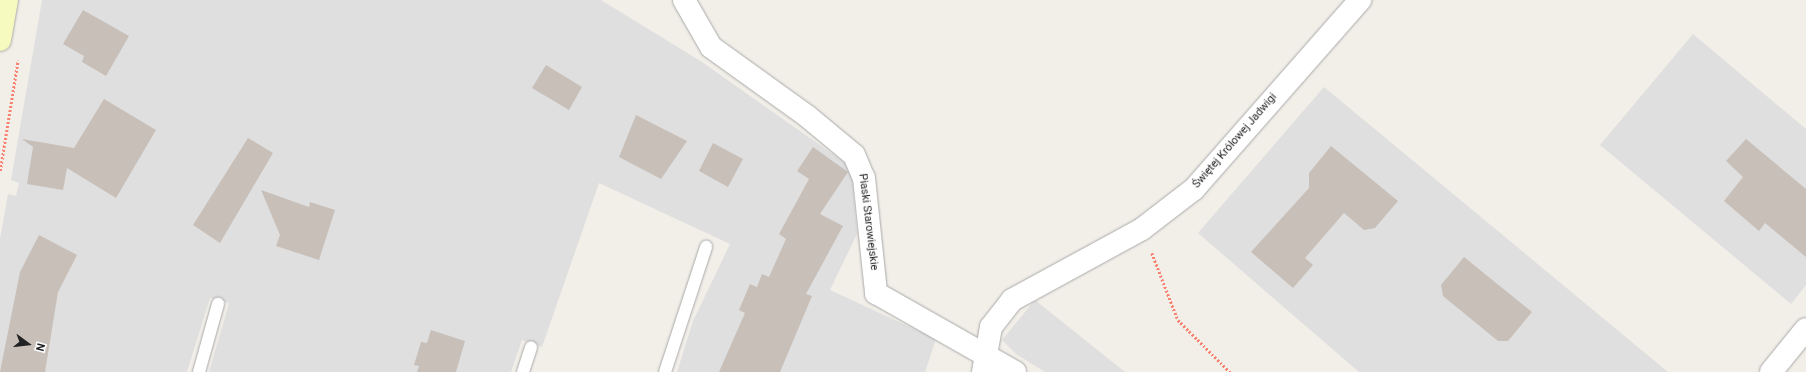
<!DOCTYPE html>
<meta charset="utf-8">
<style>
body{margin:0}
#map{position:relative;width:1806px;height:372px;overflow:hidden;background:#f2efe9;font-family:Roboto,sans-serif}
div>[style]{position:absolute}
.residential>*{inset:0;background:#e0dfdf}
.building>*{inset:0;background:#c7bfb8}
.path>*{height:2.5px;margin-top:-1.25px;transform-origin:0;background:repeating-linear-gradient(90deg,#fa8072 0 2px,transparent 0 4px)}
.roads{filter:drop-shadow(0 0 1px #a9a9a9) drop-shadow(0 0 1px #a9a9a9)}
.lane>*{height:12px;margin:-6px;padding:0 6px;transform-origin:6px;border-radius:6px;background:#fff}
.street>*{height:22px;margin:-11px;padding:0 11px;transform-origin:11px;border-radius:11px;background:#fff}
.secondary>*{height:22px;margin:-11px;padding:0 11px;transform-origin:11px;border-radius:11px;background:#f7fabf}
span{translate:-50% -50%;white-space:nowrap;text-align:center;line-height:1.15;-webkit-text-stroke:3.5px #fff;paint-order:stroke}
.street-label{font-size:11px;color:#222}
.north{position:absolute;left:8px;top:324px;width:40px;height:40px;-webkit-text-stroke:3px #fff;paint-order:stroke;rotate:105deg;font-size:11px;font-weight:700;line-height:16px;text-align:center;color:#222}
.north::after{content:'';display:block;margin:auto;width:14px;height:18px;background:#222;clip-path:polygon(50% 0,100% 100%,50% 72%,0 100%)}
</style>
<div id="map">
<div class="residential">
<i style="clip-path:polygon(42px 0,601px 0,702px 62px,851px 167px,857px 234px,830px 290px,936px 339px,925px 372px,677px 372px,693px 321px,730px 244px,599px 183px,542px 347px,522px 340px,511px 372px,209px 372px,229px 303px,210px 298px,187px 372px,0 372px,0 239px,8px 194px,16px 196px,19px 183px,11px 180px)"></i>
<i style="clip-path:polygon(1693px 34px,1806px 129px,1806px 285px,1791px 304px,1600px 145px)"></i>
<i style="clip-path:polygon(1324px 87px,1668px 372px,1359px 372px,1198px 233px)"></i>
<i style="clip-path:polygon(1035px 300px,1125px 372px,1045px 372px,1016px 354px,1002px 340px)"></i>
</div>
<div class="building">
<i style="clip-path:polygon(83px 10px,129px 36px,106px 76px,82px 62px,84px 56px,63px 44px)"></i>
<i style="clip-path:polygon(546px 65px,582px 87px,569px 110px,532px 88px)"></i>
<i style="clip-path:polygon(104px 99px,156px 130px,116px 198px,67px 168px,63px 190px,27px 184px,33px 147px,22px 139px,74px 148px)"></i>
<i style="clip-path:polygon(636px 115px,687px 141px,661px 179px,619px 157px)"></i>
<i style="clip-path:polygon(248px 138px,273px 153px,220px 243px,193px 225px)"></i>
<i style="clip-path:polygon(1746px 139px,1806px 189px,1806px 257px,1765px 223px,1759px 231px,1724px 201px,1743px 177px,1726px 161px)"></i>
<i style="clip-path:polygon(713px 143px,743px 159px,728px 187px,699px 171px)"></i>
<i style="clip-path:polygon(1331px 146px,1398px 201px,1375px 228px,1364px 230px,1344px 213px,1305px 258px,1313px 265px,1293px 288px,1251px 252px,1309px 188px,1309px 173px)"></i>
<i style="clip-path:polygon(813px 147px,848px 172px,820px 214px,843px 226px,806px 294px,812px 296px,780px 372px,719px 372px,745px 313px,739px 310px,750px 284px,757px 287px,762px 274px,769px 277px,786px 239px,779px 234px,809px 179px,797px 171px)"></i>
<i style="clip-path:polygon(261px 190px,309px 207px,310px 202px,335px 210px,319px 260px,276px 246px,280px 235px)"></i>
<i style="clip-path:polygon(39px 235px,77px 255px,58px 292px,45px 372px,0 372px,20px 272px)"></i>
<i style="clip-path:polygon(1464px 257px,1532px 312px,1508px 341px,1498px 341px,1443px 296px,1441px 285px)"></i>
<i style="clip-path:polygon(431px 330px,465px 341px,456px 372px,417px 372px,419px 366px,414px 365px,421px 342px,427px 343px)"></i>
</div>
<div class="path">
<i style="left:0;top:171px;width:112px;rotate:-80.8deg"></i>
<i style="left:1152px;top:253px;width:72px;rotate:68.8deg"></i>
<i style="left:1178px;top:320px;width:74px;rotate:45deg"></i>
</div>
<div class="roads">
<div class="lane">
<i style="left:199px;top:372px;width:71px;rotate:-74.4deg"></i>
<i style="left:523px;top:372px;width:26px;rotate:-72deg"></i>
<i style="left:665px;top:372px;width:132px;rotate:-71.8deg"></i>
</div>
<div class="street">
<i style="left:684px;top:0;width:54px;rotate:60.1deg"></i>
<i style="left:711px;top:47px;width:118px;rotate:35.7deg"></i>
<i style="left:807px;top:116px;width:61px;rotate:39.7deg"></i>
<i style="left:854px;top:155px;width:25px;rotate:67deg"></i>
<i style="left:864px;top:178px;width:116px;rotate:84deg"></i>
<i style="left:876px;top:293px;width:160px;rotate:29.6deg"></i>
<i style="left:983px;top:372px;width:46px;rotate:-79.9deg"></i>
<i style="left:991px;top:327px;width:34px;rotate:-52deg"></i>
<i style="left:1012px;top:300px;width:148px;rotate:-28.6deg"></i>
<i style="left:1142px;top:229px;width:66px;rotate:-37.6deg"></i>
<i style="left:1194px;top:189px;width:252px;rotate:-48.7deg"></i>
<i style="left:1771px;top:372px;width:55px;rotate:-50.9deg"></i>
</div>
<div class="secondary">
<i style="left:0;top:40px;width:41px;rotate:-80.1deg"></i>
</div>
</div>
<div class="street-label">
<span style="left:1235px;top:141px;rotate:-49deg">Świętej Królowej Jadwigi</span>
<span style="left:868px;top:222px;rotate:83deg">Piaski Starowiejskie</span>
</div>
<div class="north">N</div>
</div>
